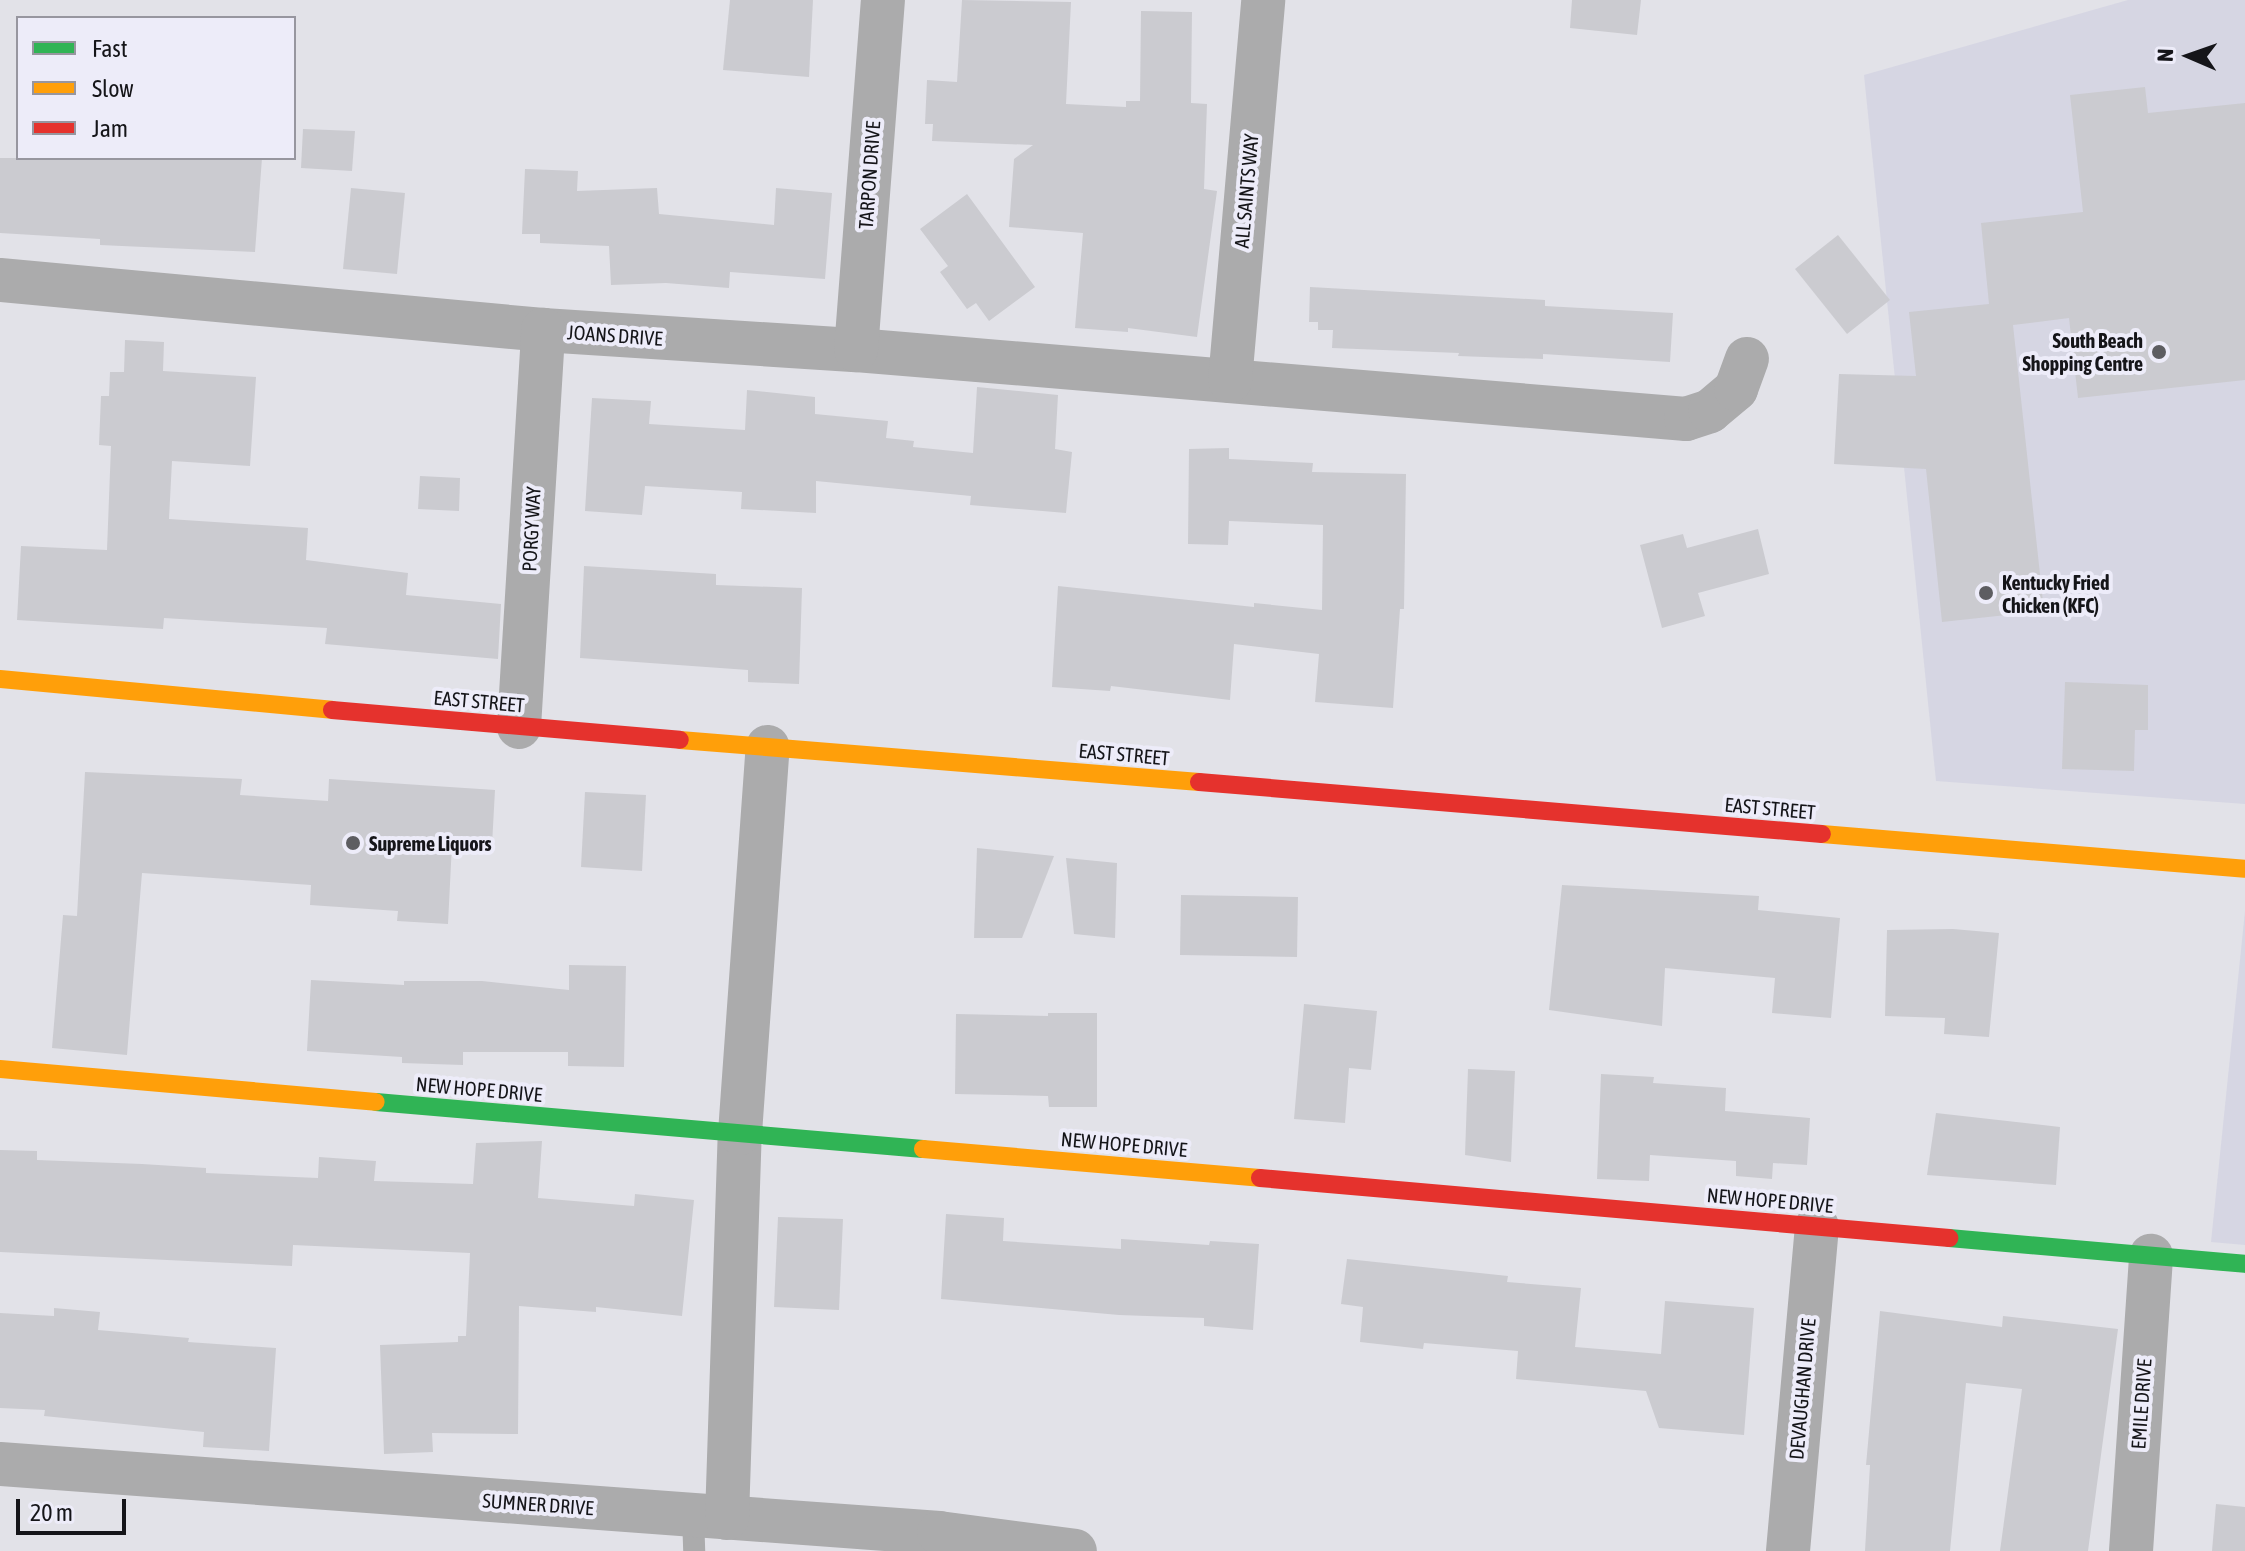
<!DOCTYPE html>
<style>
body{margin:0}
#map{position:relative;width:2245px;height:1551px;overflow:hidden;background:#e2e2e8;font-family:"Asap Condensed",sans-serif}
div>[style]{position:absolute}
.built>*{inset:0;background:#d6d6e3}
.building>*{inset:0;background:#cbcbd0}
.lane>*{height:22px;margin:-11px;padding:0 11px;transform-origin:11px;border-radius:11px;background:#ababac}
.street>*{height:44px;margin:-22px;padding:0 22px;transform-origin:22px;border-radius:22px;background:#ababac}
.fast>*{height:18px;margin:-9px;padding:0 9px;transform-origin:9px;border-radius:9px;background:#30b455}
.slow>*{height:18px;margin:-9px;padding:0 9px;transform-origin:9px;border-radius:9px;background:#ff9f0a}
.jam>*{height:18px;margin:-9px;padding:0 9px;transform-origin:9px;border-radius:9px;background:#e5322d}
.dots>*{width:22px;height:22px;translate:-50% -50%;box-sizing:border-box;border:4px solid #edecf9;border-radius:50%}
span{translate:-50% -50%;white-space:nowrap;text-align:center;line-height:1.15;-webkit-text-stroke:8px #edecf9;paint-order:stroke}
.street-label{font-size:20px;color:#151519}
.poi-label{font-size:20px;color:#151519;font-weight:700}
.right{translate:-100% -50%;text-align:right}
.left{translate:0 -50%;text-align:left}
.legend{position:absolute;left:16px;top:16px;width:280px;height:144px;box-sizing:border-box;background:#edecf9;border:2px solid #97969f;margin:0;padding:10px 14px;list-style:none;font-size:24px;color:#151519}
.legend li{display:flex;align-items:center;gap:16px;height:40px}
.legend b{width:40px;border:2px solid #97969f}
.north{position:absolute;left:2149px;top:16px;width:80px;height:80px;-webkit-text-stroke:6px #edecf9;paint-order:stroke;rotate:272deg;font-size:22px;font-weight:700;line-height:32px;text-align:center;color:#151519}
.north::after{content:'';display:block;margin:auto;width:28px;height:36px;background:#151519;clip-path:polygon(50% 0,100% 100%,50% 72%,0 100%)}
.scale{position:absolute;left:16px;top:1499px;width:110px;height:36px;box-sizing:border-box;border:4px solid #151519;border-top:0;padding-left:10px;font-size:24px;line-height:28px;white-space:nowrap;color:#151519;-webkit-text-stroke:6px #edecf9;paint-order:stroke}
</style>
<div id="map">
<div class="built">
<i style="clip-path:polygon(2128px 0,2245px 0,2245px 804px,1936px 781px,1864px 75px)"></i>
<i style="clip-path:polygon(2245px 911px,2245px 1245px,2211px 1242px)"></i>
</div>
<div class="building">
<i style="clip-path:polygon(730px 0,813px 0,809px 77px,723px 70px)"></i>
<i style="clip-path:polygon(962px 0,1071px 2px,1066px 104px,1126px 107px,1126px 101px,1140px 101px,1141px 11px,1192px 12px,1191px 103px,1207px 104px,1204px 189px,1217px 191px,1197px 337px,1128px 328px,1128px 332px,1075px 328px,1083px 233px,1009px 227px,1014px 159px,1033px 145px,932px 141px,933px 124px,925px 124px,927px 80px,957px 82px)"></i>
<i style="clip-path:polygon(1572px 0,1641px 0,1637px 35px,1570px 28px)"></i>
<i style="clip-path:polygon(2145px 87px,2148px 113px,2245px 103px,2245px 380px,2078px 398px,2069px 318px,2013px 325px,2044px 611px,1942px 622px,1926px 469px,1834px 464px,1839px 374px,1916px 376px,1909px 312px,1989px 304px,1981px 223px,2083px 212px,2070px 95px)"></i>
<i style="clip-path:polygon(303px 129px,355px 131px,352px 171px,301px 168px)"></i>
<i style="clip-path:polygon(0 158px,262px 158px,255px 252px,100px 245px,100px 239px,0 233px)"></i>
<i style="clip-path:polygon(525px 169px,578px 171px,577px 191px,657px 188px,659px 214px,774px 225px,776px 188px,832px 193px,825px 279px,730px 272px,729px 288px,666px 283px,611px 285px,609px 246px,540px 243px,540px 234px,522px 234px)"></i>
<i style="clip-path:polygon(351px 188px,405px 193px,397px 274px,343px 269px)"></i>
<i style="clip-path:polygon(967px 194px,1035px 287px,989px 321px,976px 303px,967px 309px,940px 272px,948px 266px,920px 229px)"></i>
<i style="clip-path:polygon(1838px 235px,1890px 300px,1847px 334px,1795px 269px)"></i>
<i style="clip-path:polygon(1310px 287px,1545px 300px,1545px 306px,1673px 313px,1670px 362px,1543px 354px,1543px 359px,1458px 356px,1459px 353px,1332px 348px,1333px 330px,1318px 330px,1318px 322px,1309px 322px)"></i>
<i style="clip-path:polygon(125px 340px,164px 342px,163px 371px,256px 377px,250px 466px,172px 461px,169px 519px,308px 528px,306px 560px,408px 573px,406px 595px,501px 604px,498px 659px,325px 644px,327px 628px,164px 618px,163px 629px,17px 620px,21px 546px,107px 550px,111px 446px,99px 445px,101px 396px,109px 396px,110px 372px,124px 372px)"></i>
<i style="clip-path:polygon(977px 387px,1058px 395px,1055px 449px,1072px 452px,1066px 513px,970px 505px,971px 496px,816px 481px,816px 513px,741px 509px,742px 492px,645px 486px,642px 515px,585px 511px,592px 398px,651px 401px,649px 424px,745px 430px,747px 390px,815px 397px,815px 414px,888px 421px,886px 438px,914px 441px,913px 447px,973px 453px)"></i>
<i style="clip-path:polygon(1229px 448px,1229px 459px,1313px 463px,1312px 472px,1406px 474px,1404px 609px,1400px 609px,1393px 708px,1315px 702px,1319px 654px,1234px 644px,1230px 700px,1111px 686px,1110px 691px,1052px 687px,1058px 586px,1254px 607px,1254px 603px,1322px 610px,1323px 525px,1229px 521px,1228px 545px,1188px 544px,1189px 449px)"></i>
<i style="clip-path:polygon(420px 476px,460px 478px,459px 511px,418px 509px)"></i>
<i style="clip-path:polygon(1758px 529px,1769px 574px,1698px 593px,1705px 616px,1662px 628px,1640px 545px,1683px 534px,1687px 548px)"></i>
<i style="clip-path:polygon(584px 566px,716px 574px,716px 585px,802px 588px,799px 684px,748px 682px,748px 670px,580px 658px)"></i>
<i style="clip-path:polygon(2065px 682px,2148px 685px,2148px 730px,2135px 730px,2134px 771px,2062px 769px)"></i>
<i style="clip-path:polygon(85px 772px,242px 779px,240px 795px,328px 801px,329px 779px,495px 790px,492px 845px,452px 844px,448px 924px,397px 921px,398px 911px,310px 905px,311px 885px,142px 873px,127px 1055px,52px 1048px,63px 915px,77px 916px)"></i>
<i style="clip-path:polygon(585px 792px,646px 795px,642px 871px,581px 867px)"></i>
<i style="clip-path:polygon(977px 848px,1054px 856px,1022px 938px,974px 938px)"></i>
<i style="clip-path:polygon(1066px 858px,1117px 863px,1115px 938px,1074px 934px)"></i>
<i style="clip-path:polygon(1562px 885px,1759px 896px,1758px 910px,1840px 918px,1831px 1018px,1772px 1013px,1775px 978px,1665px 968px,1662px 1026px,1549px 1010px)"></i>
<i style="clip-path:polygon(1181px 895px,1298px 897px,1297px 957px,1180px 955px)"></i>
<i style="clip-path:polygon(1953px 929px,1999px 933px,1989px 1037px,1944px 1034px,1945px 1018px,1885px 1016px,1887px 930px)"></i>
<i style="clip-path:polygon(569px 965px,626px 966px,624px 1067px,568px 1066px,568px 1052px,463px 1052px,463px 1065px,402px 1063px,402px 1057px,307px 1051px,311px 980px,404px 985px,404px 981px,482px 981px,569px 990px)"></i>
<i style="clip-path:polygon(1304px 1004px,1377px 1011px,1371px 1070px,1349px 1068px,1345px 1123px,1294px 1119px)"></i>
<i style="clip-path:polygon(1048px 1013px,1097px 1013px,1097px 1107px,1049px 1107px,1048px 1096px,955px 1094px,956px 1014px,1048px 1016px)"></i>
<i style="clip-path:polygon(1468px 1069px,1515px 1071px,1511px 1162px,1465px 1155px)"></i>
<i style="clip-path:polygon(1601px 1074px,1654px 1077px,1653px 1083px,1726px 1088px,1725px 1111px,1810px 1118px,1807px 1165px,1773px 1163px,1772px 1179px,1736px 1176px,1736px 1161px,1650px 1155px,1649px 1181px,1597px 1179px)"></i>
<i style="clip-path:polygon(1936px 1113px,2060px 1127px,2056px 1185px,1927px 1175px)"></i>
<i style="clip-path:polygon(542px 1141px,538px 1198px,634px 1206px,635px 1194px,694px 1200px,682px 1316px,596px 1307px,596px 1312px,519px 1306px,518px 1434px,432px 1433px,433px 1452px,384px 1454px,380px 1345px,458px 1342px,458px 1336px,466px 1336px,470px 1253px,293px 1245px,292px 1266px,0 1252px,0 1150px,37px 1151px,37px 1160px,142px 1164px,206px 1168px,206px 1173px,318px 1178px,319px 1157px,376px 1161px,374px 1181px,473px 1184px,476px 1143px)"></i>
<i style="clip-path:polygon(946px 1214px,1004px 1218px,1003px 1241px,1121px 1249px,1121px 1239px,1209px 1245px,1210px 1241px,1259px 1244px,1253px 1330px,1204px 1326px,1204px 1318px,1119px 1315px,941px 1299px)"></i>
<i style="clip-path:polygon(778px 1217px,843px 1219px,839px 1310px,774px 1307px)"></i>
<i style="clip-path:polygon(1347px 1259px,1508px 1276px,1507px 1282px,1581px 1288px,1575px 1347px,1661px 1354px,1665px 1301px,1754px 1308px,1744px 1435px,1659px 1428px,1646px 1391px,1516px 1379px,1518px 1351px,1424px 1343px,1423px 1349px,1360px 1342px,1363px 1307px,1341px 1304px)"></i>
<i style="clip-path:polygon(54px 1308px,100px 1312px,98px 1330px,189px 1338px,188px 1342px,276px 1348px,269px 1451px,203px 1447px,204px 1432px,44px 1416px,45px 1410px,0 1408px,0 1313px,54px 1316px)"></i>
<i style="clip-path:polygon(1880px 1311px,2002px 1327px,2003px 1316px,2118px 1329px,2088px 1551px,2000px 1551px,2022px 1389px,1966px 1383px,1950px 1551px,1865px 1551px,1870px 1465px,1866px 1465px)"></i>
<i style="clip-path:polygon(2216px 1504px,2245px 1507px,2245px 1551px,2212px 1551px)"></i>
</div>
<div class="lane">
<i style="left:693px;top:1516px;width:35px;rotate:88deg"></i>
</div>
<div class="street">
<i style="left:0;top:280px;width:545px;rotate:5.26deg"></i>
<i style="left:543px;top:330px;width:314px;rotate:3.7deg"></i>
<i style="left:856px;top:350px;width:833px;rotate:4.75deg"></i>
<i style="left:1686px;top:419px;width:25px;rotate:-18deg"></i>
<i style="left:1710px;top:411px;width:34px;rotate:-40deg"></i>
<i style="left:1736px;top:389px;width:32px;rotate:-70deg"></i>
<i style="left:856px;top:350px;width:351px;rotate:-85.6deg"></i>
<i style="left:1230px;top:381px;width:382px;rotate:-85deg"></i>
<i style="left:519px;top:727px;width:398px;rotate:-86.5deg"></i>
<i style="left:0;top:1464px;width:942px;rotate:4.2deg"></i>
<i style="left:939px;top:1533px;width:137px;rotate:7.5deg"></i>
<i style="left:727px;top:1518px;width:385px;rotate:-88.1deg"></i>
<i style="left:740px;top:1133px;width:387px;rotate:-85.9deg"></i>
<i style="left:1788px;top:1551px;width:326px;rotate:-84.9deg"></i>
<i style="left:2131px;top:1551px;width:296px;rotate:-86.1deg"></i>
</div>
<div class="fast">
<i style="left:376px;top:1102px;width:549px;rotate:4.91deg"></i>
<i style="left:1949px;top:1238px;width:297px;rotate:5deg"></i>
</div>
<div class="slow">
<i style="left:0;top:679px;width:333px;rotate:5.3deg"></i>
<i style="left:680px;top:740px;width:521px;rotate:4.63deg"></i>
<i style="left:1822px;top:834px;width:424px;rotate:4.7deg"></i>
<i style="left:0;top:1069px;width:377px;rotate:5deg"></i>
<i style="left:923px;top:1149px;width:338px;rotate:4.9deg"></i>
</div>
<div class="jam">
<i style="left:332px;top:710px;width:349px;rotate:4.9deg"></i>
<i style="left:1199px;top:782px;width:625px;rotate:4.77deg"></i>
<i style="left:1260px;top:1178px;width:692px;rotate:4.98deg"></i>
</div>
<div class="dots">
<i style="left:2159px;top:352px;background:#5d5d61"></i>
<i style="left:1986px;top:593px;background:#5d5d61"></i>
<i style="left:353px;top:843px;background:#5d5d61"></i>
</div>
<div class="street-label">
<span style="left:869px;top:175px;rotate:-86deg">TARPON DRIVE</span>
<span style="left:1246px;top:191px;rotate:-85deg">ALL SAINTS WAY</span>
<span style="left:615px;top:335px;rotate:4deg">JOANS DRIVE</span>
<span style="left:531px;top:529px;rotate:-87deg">PORGY WAY</span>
<span style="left:479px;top:701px;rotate:5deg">EAST STREET</span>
<span style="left:1124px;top:754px;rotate:5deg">EAST STREET</span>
<span style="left:1770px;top:808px;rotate:5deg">EAST STREET</span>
<span style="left:479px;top:1089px;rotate:5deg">NEW HOPE DRIVE</span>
<span style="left:1124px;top:1144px;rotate:5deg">NEW HOPE DRIVE</span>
<span style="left:1770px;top:1200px;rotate:5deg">NEW HOPE DRIVE</span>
<span style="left:1802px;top:1389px;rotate:-85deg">DEVAUGHAN DRIVE</span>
<span style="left:2141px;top:1404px;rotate:-86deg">EMILE DRIVE</span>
<span style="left:538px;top:1504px;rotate:4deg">SUMNER DRIVE</span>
</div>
<div class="poi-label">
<span class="right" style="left:2143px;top:352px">South Beach<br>Shopping Centre</span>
<span class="left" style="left:2002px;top:594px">Kentucky Fried<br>Chicken (KFC)</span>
<span class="left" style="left:369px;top:843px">Supreme Liquors</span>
</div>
<ul class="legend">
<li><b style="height:10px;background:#30b455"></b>Fast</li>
<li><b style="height:10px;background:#ff9f0a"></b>Slow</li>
<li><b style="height:10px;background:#e5322d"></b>Jam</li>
</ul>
<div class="north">N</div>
<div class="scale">20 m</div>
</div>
